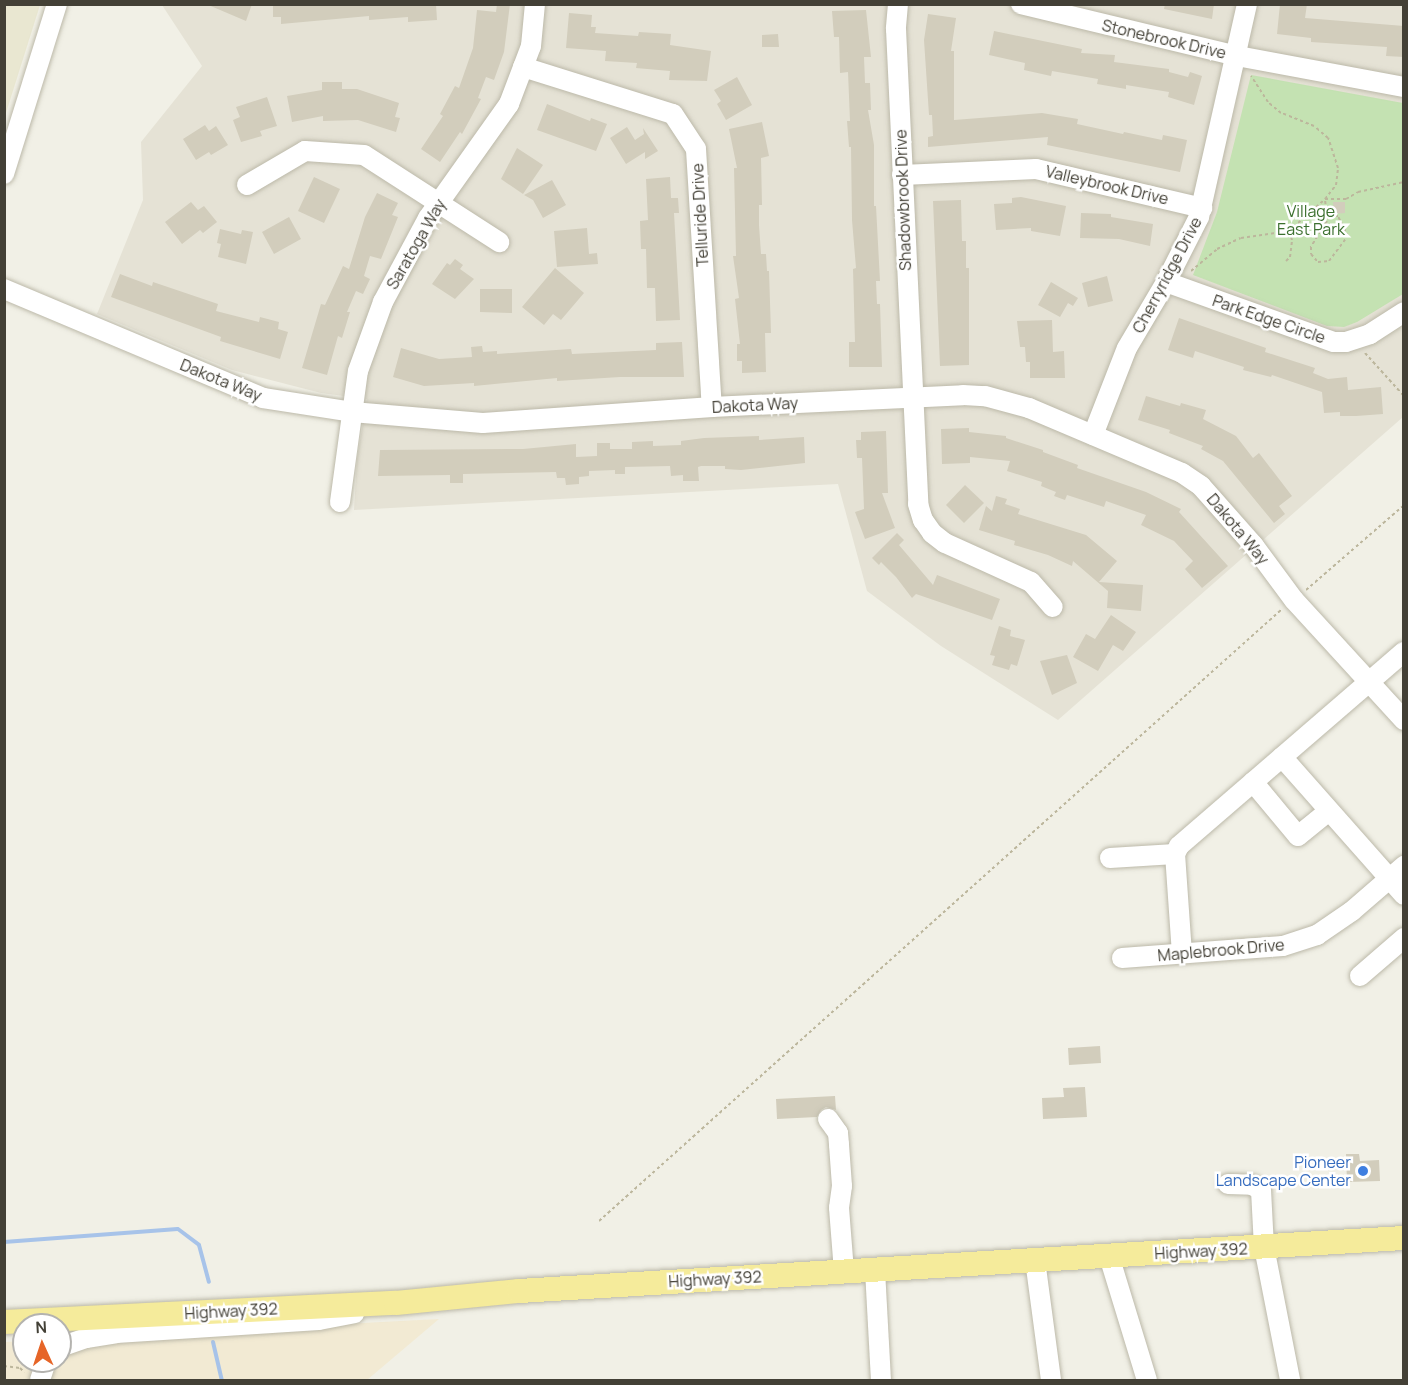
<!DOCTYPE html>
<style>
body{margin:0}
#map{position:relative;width:1408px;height:1385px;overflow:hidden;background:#f1f0e6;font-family:Manrope,sans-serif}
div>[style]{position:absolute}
.residential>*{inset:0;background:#e5e2d5}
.commercial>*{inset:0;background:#f2ead3}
.education>*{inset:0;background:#e9e7d1}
.green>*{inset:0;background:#c4e2b2}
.stream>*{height:4px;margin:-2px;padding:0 2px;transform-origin:2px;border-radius:2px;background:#a7c3e9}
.building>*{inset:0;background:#d2cdbc}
.path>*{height:2px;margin-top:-1px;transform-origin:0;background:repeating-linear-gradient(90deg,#bcb69c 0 3px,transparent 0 6px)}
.roads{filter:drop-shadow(0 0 2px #bcb9a9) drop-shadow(0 0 2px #bcb9a9)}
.minor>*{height:20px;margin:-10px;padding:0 10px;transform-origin:10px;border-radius:10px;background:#fff}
.major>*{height:24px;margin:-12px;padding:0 12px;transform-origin:12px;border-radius:12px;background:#f5eb9b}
.dots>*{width:16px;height:16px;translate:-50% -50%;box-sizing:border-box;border:3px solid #fff;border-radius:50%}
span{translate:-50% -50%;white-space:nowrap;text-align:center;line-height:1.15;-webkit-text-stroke:5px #fff;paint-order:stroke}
.street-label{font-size:16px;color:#434036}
.park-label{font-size:16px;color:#3c702f}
.shop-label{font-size:16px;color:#366cbe}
.right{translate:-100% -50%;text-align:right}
.frame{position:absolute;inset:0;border:6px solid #434036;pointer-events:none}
.north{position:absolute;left:12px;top:1313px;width:60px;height:60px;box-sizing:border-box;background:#fff;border:2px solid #b4b3af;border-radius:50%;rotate:357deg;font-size:16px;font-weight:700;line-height:24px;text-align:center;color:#434036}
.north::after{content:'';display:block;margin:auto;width:21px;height:27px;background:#e66528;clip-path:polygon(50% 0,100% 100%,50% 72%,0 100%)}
</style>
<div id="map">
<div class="residential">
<i style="clip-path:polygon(162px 5px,1403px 5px,1403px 417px,1058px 720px,941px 646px,867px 591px,838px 484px,354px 510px,357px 459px,367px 399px,321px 393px,232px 370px,97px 314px,143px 200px,141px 142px,202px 66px)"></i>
</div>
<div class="commercial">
<i style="clip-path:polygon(439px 1319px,367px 1380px,5px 1380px,5px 1342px,24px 1341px,24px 1361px,60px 1361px,60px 1339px)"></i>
</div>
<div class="education">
<i style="clip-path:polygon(5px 4px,40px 5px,5px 116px,4px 5px)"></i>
</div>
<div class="green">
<i style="clip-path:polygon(1251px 75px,1403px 103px,1403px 294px,1357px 322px,1344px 327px,1327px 326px,1193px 275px,1217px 212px)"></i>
</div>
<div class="stream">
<i style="left:4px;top:1242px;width:174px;rotate:-4.3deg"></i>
<i style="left:178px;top:1229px;width:26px;rotate:37deg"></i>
<i style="left:199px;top:1245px;width:38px;rotate:75deg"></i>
<i style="left:213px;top:1342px;width:39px;rotate:77deg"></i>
</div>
<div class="building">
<i style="clip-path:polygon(206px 4px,252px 4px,246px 21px)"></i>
<i style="clip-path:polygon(273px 4px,436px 4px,437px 20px,408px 22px,408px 17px,369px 20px,369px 16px,281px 24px,281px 17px,273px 17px)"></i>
<i style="clip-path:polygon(497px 4px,510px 4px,504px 52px,494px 80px,486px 77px,478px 98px,481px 99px,462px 134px,460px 132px,440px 162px,421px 149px,443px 116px,440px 114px,455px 86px,459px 88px,473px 48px,477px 10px,496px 12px)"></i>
<i style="clip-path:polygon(1165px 4px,1214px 4px,1212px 19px,1164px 9px)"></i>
<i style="clip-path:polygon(1280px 4px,1307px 4px,1305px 18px,1404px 26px,1404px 57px,1386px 56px,1387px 47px,1311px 42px,1311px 38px,1277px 34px)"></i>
<i style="clip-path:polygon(866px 10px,871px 57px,864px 57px,865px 83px,870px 83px,871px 110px,868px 110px,874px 145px,874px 206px,876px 206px,880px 281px,876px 281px,877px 304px,880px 304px,882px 367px,849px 367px,849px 342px,855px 342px,853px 269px,856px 268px,852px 220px,851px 147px,849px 147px,847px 121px,850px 121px,848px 72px,840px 73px,839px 37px,834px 37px,832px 11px)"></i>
<i style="clip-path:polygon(569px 13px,592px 15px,591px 27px,596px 27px,595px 33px,638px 36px,639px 32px,671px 34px,670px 45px,711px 51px,707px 81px,669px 80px,670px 71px,636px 68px,637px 63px,605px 61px,606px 51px,566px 48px)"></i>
<i style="clip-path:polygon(928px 14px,956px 18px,951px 51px,954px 51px,954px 120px,1042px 113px,1078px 119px,1077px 124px,1123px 134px,1124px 132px,1162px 140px,1163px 135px,1187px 140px,1180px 172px,1047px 145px,1048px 137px,928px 147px,928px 137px,933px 136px,932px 115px,929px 115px,924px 40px)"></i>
<i style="clip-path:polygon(994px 31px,1082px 49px,1081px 53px,1115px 55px,1114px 62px,1169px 69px,1169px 72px,1188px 77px,1190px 72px,1202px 76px,1194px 105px,1168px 97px,1169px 92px,1126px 85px,1126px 89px,1097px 84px,1098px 79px,1052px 71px,1051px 76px,1024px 70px,1025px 63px,989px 55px)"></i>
<i style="clip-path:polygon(778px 34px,779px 47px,762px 47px,762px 35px)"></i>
<i style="clip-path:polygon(737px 77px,752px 105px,726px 120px,717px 104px,721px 101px,714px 90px)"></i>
<i style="clip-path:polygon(322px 82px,342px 82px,342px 89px,357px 89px,399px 103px,395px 117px,400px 118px,396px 132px,358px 120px,323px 121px,323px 116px,292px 122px,287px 96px,322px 90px)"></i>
<i style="clip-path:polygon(267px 97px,277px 126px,260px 131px,262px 136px,241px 142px,233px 120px,240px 117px,236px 107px)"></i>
<i style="clip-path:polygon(547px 104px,590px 121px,591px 118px,607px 124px,596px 151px,537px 130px)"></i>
<i style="clip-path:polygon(762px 122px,769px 156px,761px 158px,762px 205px,759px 205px,759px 225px,761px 254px,766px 254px,767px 271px,769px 271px,771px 333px,765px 333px,766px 372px,742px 373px,742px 361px,737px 361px,737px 344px,740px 344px,735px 299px,739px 298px,733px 256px,736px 256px,734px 168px,737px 168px,729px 129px)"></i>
<i style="clip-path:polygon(205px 125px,209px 131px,216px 126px,228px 145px,211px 155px,209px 152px,196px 160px,183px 139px)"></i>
<i style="clip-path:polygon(627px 127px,635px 140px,644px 134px,643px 128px,658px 151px,645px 159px,645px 152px,626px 164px,610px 138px)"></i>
<i style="clip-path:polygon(517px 148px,543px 165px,523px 194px,501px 179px)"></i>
<i style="clip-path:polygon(314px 177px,340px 189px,324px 223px,298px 211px)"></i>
<i style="clip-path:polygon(670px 177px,671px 198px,678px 198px,679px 213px,674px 213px,680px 320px,656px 321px,655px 288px,647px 288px,646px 249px,641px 249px,640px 221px,648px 220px,646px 179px)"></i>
<i style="clip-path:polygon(552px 180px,566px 205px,543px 218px,533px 200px,524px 195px)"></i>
<i style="clip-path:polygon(377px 193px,398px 203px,392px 215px,398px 217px,381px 259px,370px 256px,364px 276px,370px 279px,363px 294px,356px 291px,347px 312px,350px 312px,342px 338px,338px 336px,327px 375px,302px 368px,321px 304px,325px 305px,343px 266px,349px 269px,365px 217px)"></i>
<i style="clip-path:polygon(1021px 197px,1066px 206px,1060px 236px,1031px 231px,1031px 228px,996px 230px,994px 204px,1012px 203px,1012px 198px)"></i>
<i style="clip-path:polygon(961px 200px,962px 241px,966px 241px,966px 268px,969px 268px,969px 365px,940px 366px,933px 201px)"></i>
<i style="clip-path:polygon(191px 202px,198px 210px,204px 206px,217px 222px,203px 233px,200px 230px,182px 244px,165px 222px)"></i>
<i style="clip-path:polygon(1333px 202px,1345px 202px,1345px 213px,1334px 214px)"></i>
<i style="clip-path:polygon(1081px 213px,1111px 214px,1111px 217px,1153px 224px,1150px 246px,1119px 239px,1080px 238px)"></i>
<i style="clip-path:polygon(289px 217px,301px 239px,274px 254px,262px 232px)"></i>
<i style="clip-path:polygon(587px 228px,589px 254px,597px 253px,598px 264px,557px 267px,554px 231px)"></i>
<i style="clip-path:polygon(220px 229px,241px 234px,242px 230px,253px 232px,246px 264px,218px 257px,221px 244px,217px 243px)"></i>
<i style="clip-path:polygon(455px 259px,463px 265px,460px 269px,474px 279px,455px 299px,432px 284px,447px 263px,450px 265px)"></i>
<i style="clip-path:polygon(555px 268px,584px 293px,561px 320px,553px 314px,544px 325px,522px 307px)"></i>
<i style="clip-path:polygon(120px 274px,152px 286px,153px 282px,218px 304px,216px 311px,259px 322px,260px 317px,279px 322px,278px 329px,288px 332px,280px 359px,220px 341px,221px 337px,111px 297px)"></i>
<i style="clip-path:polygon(1107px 276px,1113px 301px,1088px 307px,1082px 283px)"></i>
<i style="clip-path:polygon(1051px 282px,1078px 298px,1073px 306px,1068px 303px,1060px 317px,1038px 305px)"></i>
<i style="clip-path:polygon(480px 289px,512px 289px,512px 313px,480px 312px)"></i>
<i style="clip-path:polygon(1179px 318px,1266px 348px,1265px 352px,1315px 368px,1313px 373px,1328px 379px,1347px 377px,1348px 390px,1381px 387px,1383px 414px,1356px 416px,1340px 416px,1340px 412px,1324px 413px,1322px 392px,1272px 375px,1271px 377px,1243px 370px,1244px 367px,1195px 351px,1193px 358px,1168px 350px)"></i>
<i style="clip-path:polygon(1052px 320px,1053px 352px,1064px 351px,1065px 378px,1030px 378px,1030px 362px,1026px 362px,1025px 347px,1020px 347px,1017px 321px)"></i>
<i style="clip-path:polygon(682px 342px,684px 377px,620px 377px,557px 381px,557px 378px,474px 386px,474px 383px,424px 386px,393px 377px,401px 348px,439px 359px,472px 357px,471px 347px,482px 346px,483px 352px,497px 351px,497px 354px,571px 349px,572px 354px,656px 350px,656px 343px)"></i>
<i style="clip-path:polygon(1146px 396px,1180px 406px,1181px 403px,1206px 410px,1203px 419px,1236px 436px,1253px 458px,1259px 453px,1292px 496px,1279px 506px,1285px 514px,1274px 523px,1223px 461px,1201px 449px,1203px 446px,1169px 433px,1170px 430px,1138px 420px)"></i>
<i style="clip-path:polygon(969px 428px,969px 432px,1006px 436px,1006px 438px,1043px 450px,1043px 452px,1078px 465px,1077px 468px,1146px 492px,1181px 509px,1179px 512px,1228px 566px,1202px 588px,1185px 569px,1193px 561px,1174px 541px,1141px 525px,1146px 515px,1106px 501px,1104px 507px,1067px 495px,1065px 500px,1054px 496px,1056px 492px,1041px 486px,1042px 482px,1007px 471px,1010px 461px,970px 457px,970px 463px,942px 464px,941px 429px)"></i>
<i style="clip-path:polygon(886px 431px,888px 493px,882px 493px,895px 528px,865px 539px,855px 512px,864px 509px,862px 458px,857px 458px,856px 440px,861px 440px,861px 432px)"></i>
<i style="clip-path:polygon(759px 436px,759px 440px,804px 437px,805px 463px,741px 470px,725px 469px,725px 466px,701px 466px,698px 467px,699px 481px,683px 481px,683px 475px,671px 476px,670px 466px,625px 467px,625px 474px,615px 474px,615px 470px,589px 471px,589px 476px,579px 477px,579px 484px,566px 485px,565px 478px,557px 478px,556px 472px,463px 474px,463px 483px,450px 483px,450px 475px,378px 476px,380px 450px,523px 449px,576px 444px,576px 457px,597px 456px,597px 443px,610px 443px,610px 449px,632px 449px,632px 442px,653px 441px,653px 446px,681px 445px,681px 441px,704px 438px)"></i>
<i style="clip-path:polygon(965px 485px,984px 503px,964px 523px,946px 505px)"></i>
<i style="clip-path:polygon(996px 496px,1007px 499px,1005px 504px,1020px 509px,1018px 514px,1086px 535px,1117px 561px,1099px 582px,1143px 585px,1141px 611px,1107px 608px,1108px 591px,1073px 561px,1072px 566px,1048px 555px,1014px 545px,1015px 541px,979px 530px,986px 506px,992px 511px)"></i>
<i style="clip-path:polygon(897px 533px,904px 540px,899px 545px,933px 585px,937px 575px,1000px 599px,992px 620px,916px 594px,912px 598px,896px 577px,881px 562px,879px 565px,872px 558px)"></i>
<i style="clip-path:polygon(1111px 615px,1136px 632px,1123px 651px,1113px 645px,1098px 671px,1073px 657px,1086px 634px,1095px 639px)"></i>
<i style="clip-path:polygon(999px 626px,1011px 630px,1010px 636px,1025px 640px,1017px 666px,1011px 664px,1009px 670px,992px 665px,995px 656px,990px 655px)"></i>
<i style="clip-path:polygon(1067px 655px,1077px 683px,1052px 695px,1040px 661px)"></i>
<i style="clip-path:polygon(1100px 1046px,1101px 1063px,1069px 1065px,1068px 1048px)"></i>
<i style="clip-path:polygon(1085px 1087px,1087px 1117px,1043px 1119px,1042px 1098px,1064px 1097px,1063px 1088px)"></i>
<i style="clip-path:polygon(835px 1096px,836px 1110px,826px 1107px,821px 1110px,817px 1117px,777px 1119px,776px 1099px)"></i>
<i style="clip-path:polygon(1346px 1154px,1359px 1154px,1360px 1161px,1379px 1160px,1380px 1181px,1347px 1182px)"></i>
</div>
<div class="path">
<i style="left:1327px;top:216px;width:5px;rotate:90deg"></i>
<i style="left:1327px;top:221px;width:31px;rotate:122deg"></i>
<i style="left:1311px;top:247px;width:7px;rotate:90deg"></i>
<i style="left:1311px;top:254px;width:11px;rotate:49deg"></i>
<i style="left:1318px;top:262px;width:11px;rotate:-5deg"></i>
<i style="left:1329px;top:261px;width:31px;rotate:-53deg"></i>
<i style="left:1348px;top:236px;width:22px;rotate:-117deg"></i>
<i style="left:1338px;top:216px;width:11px;rotate:180deg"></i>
<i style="left:1327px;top:216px;width:17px;rotate:-97deg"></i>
<i style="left:1325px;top:199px;width:21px"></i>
<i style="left:1346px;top:199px;width:14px;rotate:-30deg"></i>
<i style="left:1358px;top:192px;width:47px;rotate:-12.3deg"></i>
<i style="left:1286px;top:261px;width:6px;rotate:-45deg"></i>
<i style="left:1290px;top:257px;width:17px;rotate:-83deg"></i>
<i style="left:1292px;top:240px;width:9px;rotate:-108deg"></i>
<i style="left:1191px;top:271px;width:34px;rotate:-40deg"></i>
<i style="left:1217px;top:249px;width:26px;rotate:-25deg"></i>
<i style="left:1241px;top:238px;width:49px;rotate:-8.3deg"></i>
<i style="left:1289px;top:231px;width:48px;rotate:-41.6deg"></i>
<i style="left:1325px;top:199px;width:18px;rotate:-52deg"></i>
<i style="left:1336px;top:185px;width:17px;rotate:-83deg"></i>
<i style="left:1338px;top:168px;width:32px;rotate:-108deg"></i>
<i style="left:1328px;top:138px;width:18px;rotate:-139deg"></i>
<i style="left:1314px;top:126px;width:35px;rotate:-158deg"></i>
<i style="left:1281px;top:113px;width:17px;rotate:-140deg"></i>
<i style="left:1268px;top:102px;width:31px;rotate:-123deg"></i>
<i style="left:1365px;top:353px;width:58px;rotate:47.8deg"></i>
<i style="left:1306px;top:590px;width:130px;rotate:-40.9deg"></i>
<i style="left:599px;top:1221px;width:916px;rotate:-41.86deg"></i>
<i style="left:4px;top:1366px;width:16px;rotate:7deg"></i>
<i style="left:20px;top:1368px;width:6px;rotate:45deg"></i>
</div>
<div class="roads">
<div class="minor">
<i style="left:898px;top:4px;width:25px;rotate:95deg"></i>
<i style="left:896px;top:29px;width:476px;rotate:87.3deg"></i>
<i style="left:918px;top:504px;width:17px;rotate:73deg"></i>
<i style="left:923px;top:520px;width:16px;rotate:55deg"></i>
<i style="left:932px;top:533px;width:16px;rotate:38deg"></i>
<i style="left:945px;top:543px;width:94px;rotate:24.4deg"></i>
<i style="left:1031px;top:582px;width:33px;rotate:49deg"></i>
<i style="left:1021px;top:4px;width:222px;rotate:13.5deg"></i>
<i style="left:1237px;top:56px;width:170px;rotate:10.5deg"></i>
<i style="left:523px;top:67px;width:157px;rotate:17.4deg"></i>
<i style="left:673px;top:114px;width:42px;rotate:56.7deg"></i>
<i style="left:696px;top:149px;width:258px;rotate:86.5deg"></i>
<i style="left:4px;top:174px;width:178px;rotate:-72.7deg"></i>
<i style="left:902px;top:175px;width:134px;rotate:-2.6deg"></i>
<i style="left:1036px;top:169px;width:171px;rotate:13.2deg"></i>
<i style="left:247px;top:185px;width:67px;rotate:-30.4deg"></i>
<i style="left:305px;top:151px;width:59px;rotate:3.9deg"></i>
<i style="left:364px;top:155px;width:161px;rotate:32.8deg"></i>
<i style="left:1166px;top:282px;width:178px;rotate:19.7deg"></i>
<i style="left:1334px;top:342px;width:12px"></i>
<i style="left:1346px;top:342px;width:25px;rotate:-18deg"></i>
<i style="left:1370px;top:334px;width:40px;rotate:-32.9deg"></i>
<i style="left:4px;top:289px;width:281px;rotate:22.8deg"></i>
<i style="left:263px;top:398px;width:90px;rotate:8.9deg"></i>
<i style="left:352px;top:412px;width:131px;rotate:4.8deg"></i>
<i style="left:483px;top:423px;width:230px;rotate:-4deg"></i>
<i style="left:712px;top:407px;width:251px;rotate:-2.7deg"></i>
<i style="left:963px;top:395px;width:22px;rotate:3deg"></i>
<i style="left:985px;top:396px;width:46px;rotate:15.3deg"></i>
<i style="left:1029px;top:408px;width:166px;rotate:23deg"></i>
<i style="left:1182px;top:473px;width:23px;rotate:34deg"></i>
<i style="left:1201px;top:486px;width:80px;rotate:48.5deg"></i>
<i style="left:1254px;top:546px;width:67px;rotate:53.5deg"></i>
<i style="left:1294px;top:600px;width:163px;rotate:47.5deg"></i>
<i style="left:1093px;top:435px;width:93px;rotate:-68.7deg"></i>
<i style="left:1127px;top:348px;width:77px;rotate:-59.4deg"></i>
<i style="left:1166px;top:282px;width:73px;rotate:-63.1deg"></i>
<i style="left:1199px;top:217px;width:218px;rotate:-77.3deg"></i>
<i style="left:340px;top:502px;width:132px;rotate:-82.2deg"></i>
<i style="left:358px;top:371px;width:73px;rotate:-70.1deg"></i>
<i style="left:383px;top:302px;width:95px;rotate:-61.8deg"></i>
<i style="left:428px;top:218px;width:140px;rotate:-54.6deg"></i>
<i style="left:509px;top:104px;width:62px;rotate:-69.2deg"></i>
<i style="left:531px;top:46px;width:42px;rotate:-84.6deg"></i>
<i style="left:1282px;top:757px;width:184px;rotate:48.5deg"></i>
<i style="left:1253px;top:782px;width:70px;rotate:50.2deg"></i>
<i style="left:1298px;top:836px;width:40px;rotate:-39deg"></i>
<i style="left:1110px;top:858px;width:65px;rotate:-3.5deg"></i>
<i style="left:1182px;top:954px;width:100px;rotate:-94deg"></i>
<i style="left:1175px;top:854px;width:9px;rotate:-63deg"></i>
<i style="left:1179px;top:846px;width:297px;rotate:-40.8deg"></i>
<i style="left:1122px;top:958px;width:161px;rotate:-4.3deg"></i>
<i style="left:1283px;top:946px;width:36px;rotate:-18deg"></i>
<i style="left:1317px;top:935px;width:42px;rotate:-34.4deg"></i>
<i style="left:1352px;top:911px;width:69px;rotate:-40.9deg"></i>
<i style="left:1360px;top:976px;width:58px;rotate:-40.8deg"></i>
<i style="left:828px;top:1119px;width:17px;rotate:54deg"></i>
<i style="left:838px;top:1133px;width:12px;rotate:85deg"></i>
<i style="left:839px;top:1145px;width:41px;rotate:85.8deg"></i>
<i style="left:842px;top:1186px;width:22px;rotate:98deg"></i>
<i style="left:839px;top:1208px;width:64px;rotate:85.5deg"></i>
<i style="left:1228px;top:1184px;width:24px;rotate:2deg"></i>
<i style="left:1252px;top:1185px;width:10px;rotate:29deg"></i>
<i style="left:1261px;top:1190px;width:57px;rotate:87deg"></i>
<i style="left:1264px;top:1247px;width:136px;rotate:78.9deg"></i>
<i style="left:1109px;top:1256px;width:130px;rotate:73deg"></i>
<i style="left:1035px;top:1260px;width:121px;rotate:82.4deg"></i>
<i style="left:875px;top:1270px;width:110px;rotate:86.9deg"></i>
<i style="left:60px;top:1347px;width:28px;rotate:-19deg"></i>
<i style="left:86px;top:1338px;width:30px;rotate:-9deg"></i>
<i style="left:116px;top:1333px;width:203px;rotate:-3.7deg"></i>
<i style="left:319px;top:1320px;width:36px;rotate:-11deg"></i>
<i style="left:40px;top:1380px;width:20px;rotate:-72deg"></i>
</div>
<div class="major">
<i style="left:4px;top:1322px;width:392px;rotate:-2.8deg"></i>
<i style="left:396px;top:1303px;width:124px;rotate:-5.6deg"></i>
<i style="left:519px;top:1291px;width:887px;rotate:-3.43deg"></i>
</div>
</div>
<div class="dots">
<i style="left:1363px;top:1171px;background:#3f7fe0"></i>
</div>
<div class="street-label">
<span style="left:1164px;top:39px;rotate:13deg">Stonebrook Drive</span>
<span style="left:1107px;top:185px;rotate:13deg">Valleybrook Drive</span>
<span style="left:903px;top:200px;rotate:-92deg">Shadowbrook Drive</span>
<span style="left:700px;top:215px;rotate:-93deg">Telluride Drive</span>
<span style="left:416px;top:244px;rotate:-60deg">Saratoga Way</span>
<span style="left:1167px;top:275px;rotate:-62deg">Cherryridge Drive</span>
<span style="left:1269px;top:319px;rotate:19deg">Park Edge Circle</span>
<span style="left:221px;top:380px;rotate:22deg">Dakota Way</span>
<span style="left:755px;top:405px;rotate:-3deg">Dakota Way</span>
<span style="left:1238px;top:529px;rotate:50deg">Dakota Way</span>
<span style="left:1221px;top:950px;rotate:-5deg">Maplebrook Drive</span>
<span style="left:1201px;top:1251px;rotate:-3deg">Highway 392</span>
<span style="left:715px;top:1279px;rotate:-3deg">Highway 392</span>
<span style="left:231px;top:1311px;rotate:-3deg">Highway 392</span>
</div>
<div class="park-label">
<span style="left:1311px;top:220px">Village<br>East Park</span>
</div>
<div class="shop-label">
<span class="right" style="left:1351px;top:1171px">Pioneer<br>Landscape Center</span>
</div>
<div class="frame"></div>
<div class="north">N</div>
</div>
